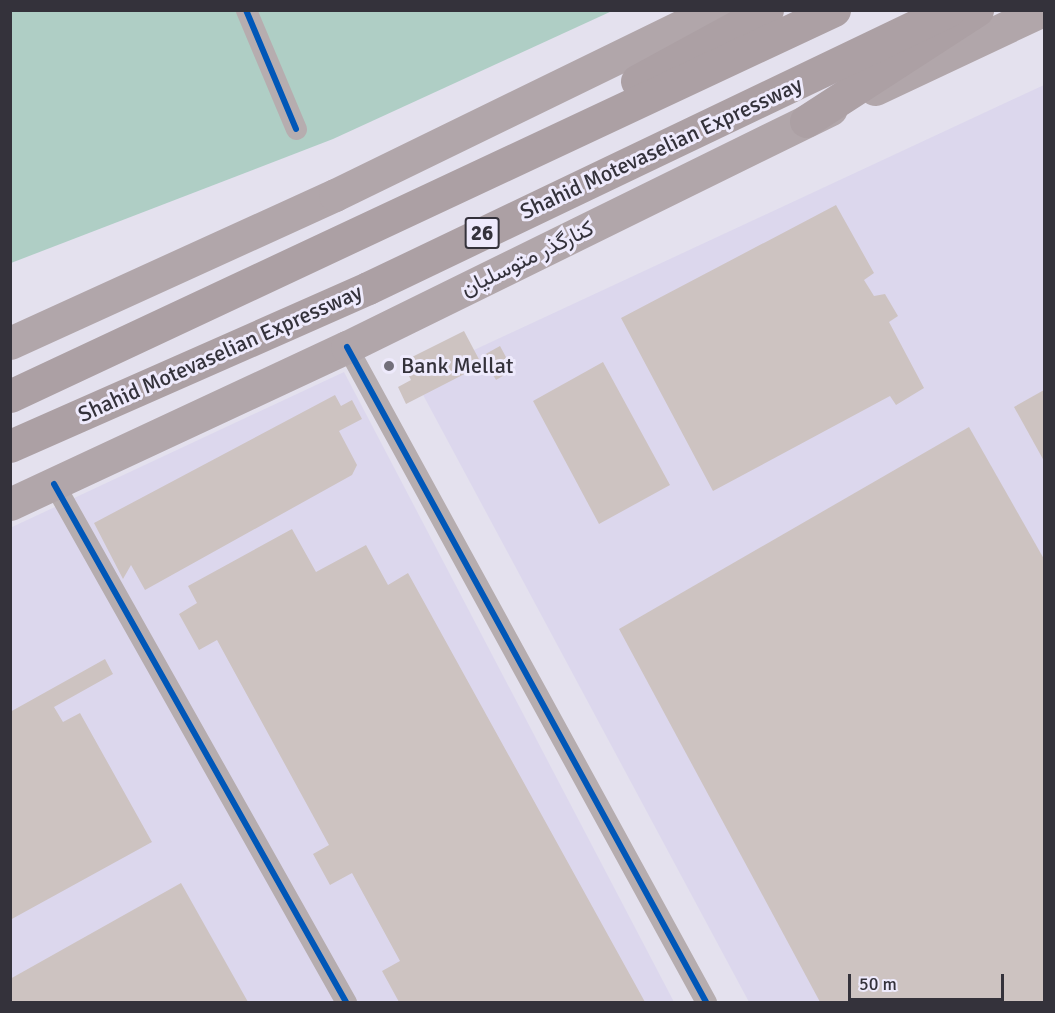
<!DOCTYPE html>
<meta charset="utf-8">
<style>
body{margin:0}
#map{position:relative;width:1055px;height:1013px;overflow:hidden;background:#e4e1ee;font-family:Signika,Vazirmatn,sans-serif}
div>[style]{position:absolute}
.built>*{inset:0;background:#dcd7ed}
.green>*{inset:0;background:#afcec5}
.building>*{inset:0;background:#cdc3c1}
.street>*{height:21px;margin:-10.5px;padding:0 10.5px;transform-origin:10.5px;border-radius:10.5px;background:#b6adaf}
.primary>*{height:33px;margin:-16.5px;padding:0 16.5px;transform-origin:16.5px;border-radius:16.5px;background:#b1a6aa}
.highway>*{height:33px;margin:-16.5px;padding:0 16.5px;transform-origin:16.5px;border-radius:16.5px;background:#aca0a4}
.cycleway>*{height:6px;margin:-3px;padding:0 3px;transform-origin:3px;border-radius:3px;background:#0057b8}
.dots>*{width:16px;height:16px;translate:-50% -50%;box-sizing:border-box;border:3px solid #eeeafc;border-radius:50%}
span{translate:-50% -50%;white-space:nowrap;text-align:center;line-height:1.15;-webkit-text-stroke:6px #eeeafc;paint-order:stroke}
.shield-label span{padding:2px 4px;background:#eeeafc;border:2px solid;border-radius:4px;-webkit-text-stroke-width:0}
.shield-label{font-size:21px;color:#34323b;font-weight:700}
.street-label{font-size:22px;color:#34323b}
.poi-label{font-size:22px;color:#34323b}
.left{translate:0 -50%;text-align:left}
.frame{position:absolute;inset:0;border:12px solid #34323b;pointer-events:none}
.scale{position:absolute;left:848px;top:974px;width:156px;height:27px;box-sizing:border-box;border:3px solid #34323b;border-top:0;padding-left:8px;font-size:18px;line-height:21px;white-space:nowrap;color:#34323b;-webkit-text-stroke:4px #eeeafc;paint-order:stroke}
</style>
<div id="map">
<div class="built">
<i style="clip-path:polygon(1044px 85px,1044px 1002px,749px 1002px,414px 378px)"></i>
<i style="clip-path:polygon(344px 372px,674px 1002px,11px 1002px,10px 528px)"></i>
</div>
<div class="green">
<i style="clip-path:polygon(11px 11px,612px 11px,333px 139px,11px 263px)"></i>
</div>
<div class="building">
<i style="clip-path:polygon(836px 205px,874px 273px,864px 280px,874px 296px,885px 294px,898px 316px,889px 322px,924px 388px,896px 405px,890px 396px,713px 491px,621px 318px)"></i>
<i style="clip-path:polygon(464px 331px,482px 365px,406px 404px,398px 387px,411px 380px,402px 362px)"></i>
<i style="clip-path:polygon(500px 346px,513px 370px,496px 380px,482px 356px)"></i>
<i style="clip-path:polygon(603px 362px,670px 485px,599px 524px,533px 401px)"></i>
<i style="clip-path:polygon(1044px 390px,1044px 461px,1014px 407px)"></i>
<i style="clip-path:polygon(335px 395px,341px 406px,352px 400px,362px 419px,339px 431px,357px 465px,352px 475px,145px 590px,131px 565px,123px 579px,94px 523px)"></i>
<i style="clip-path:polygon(969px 427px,1044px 559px,1044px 1002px,820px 1002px,619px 629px)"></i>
<i style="clip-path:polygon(292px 529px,316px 572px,366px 545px,388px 585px,408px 573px,645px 1002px,399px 1002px,382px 971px,400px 961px,352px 873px,330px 885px,313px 854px,329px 845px,217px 640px,199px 650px,179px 614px,197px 603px,188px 586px)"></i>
<i style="clip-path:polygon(105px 659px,113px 674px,54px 707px,63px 722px,80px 713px,152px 842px,10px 920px,10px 712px)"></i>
<i style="clip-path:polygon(181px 883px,248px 1002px,10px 1002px,10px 979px)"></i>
</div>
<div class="street">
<i style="left:246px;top:10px;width:129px;rotate:67.2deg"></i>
<i style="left:347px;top:347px;width:747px;rotate:61.27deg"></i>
<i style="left:54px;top:484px;width:595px;rotate:60.59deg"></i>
</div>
<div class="primary">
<i style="left:875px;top:89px;width:186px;rotate:-25.2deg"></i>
<i style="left:10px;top:343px;width:357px;rotate:-24.5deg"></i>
<i style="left:335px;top:195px;width:423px;rotate:-26deg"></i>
<i style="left:10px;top:504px;width:372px;rotate:-25deg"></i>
<i style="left:347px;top:347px;width:539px;rotate:-26.18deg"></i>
</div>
<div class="highway">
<i style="left:637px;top:81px;width:148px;rotate:-28.6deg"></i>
<i style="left:806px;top:121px;width:204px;rotate:-33deg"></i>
<i style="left:10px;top:396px;width:910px;rotate:-25.1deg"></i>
<i style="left:10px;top:446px;width:391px;rotate:-23.8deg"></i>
<i style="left:368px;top:288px;width:644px;rotate:-25.57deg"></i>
</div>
<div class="cycleway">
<i style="left:246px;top:10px;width:129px;rotate:67.2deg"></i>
<i style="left:347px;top:347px;width:747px;rotate:61.27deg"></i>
<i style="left:54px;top:484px;width:595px;rotate:60.59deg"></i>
</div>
<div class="dots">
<i style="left:389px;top:366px;background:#726f7a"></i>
</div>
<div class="shield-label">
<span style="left:482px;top:233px">26</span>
</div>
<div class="street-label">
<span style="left:661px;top:148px;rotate:-25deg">Shahid Motevaselian Expressway</span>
<span style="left:527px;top:258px;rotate:-26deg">کنارگذر متوسلیان</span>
<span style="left:220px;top:353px;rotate:-24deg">Shahid Motevaselian Expressway</span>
</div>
<div class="poi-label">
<span class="left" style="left:401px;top:366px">Bank Mellat</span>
</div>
<div class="frame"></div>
<div class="scale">50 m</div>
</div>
